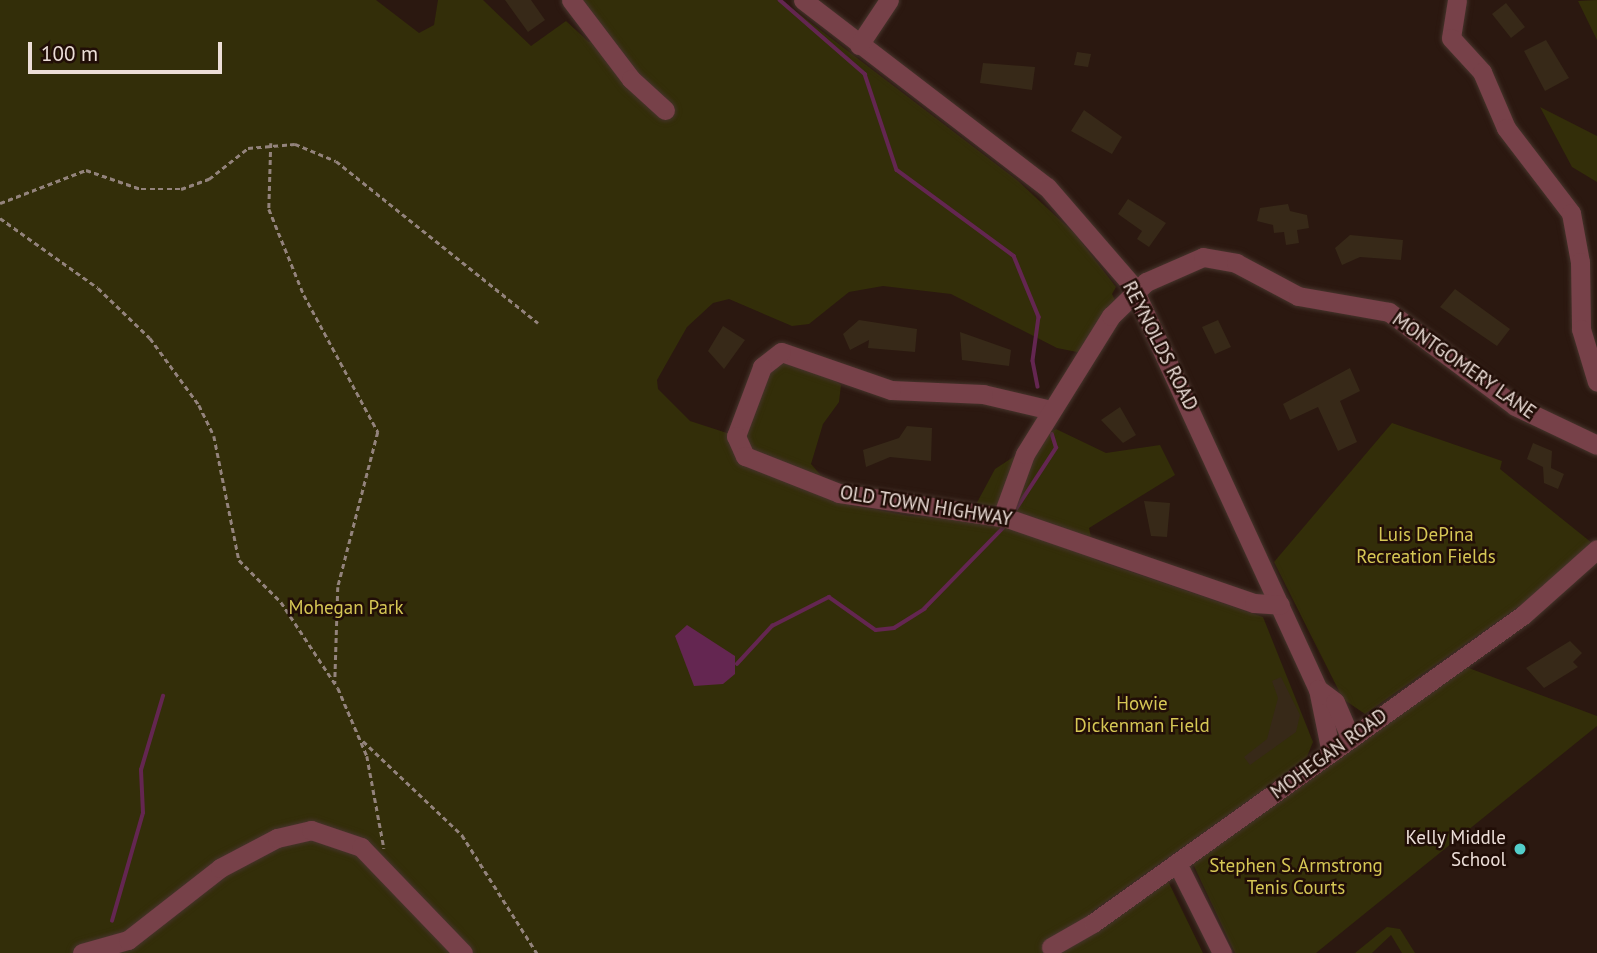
<!DOCTYPE html>
<style>
body{margin:0}
#map{position:relative;width:1597px;height:953px;overflow:hidden;background:#2b1810;font-family:"PT Sans",sans-serif}
div>[style]{position:absolute}
.green>*{inset:0;background:#332e09}
.water>*{inset:0;background:#642651}
.stream>*{height:3.5px;margin:-1.75px;padding:0 1.75px;transform-origin:1.75px;border-radius:1.75px;background:#642651}
.building>*{inset:0;background:#372918}
.path>*{height:2.5px;margin-top:-1.25px;transform-origin:0;background:repeating-linear-gradient(90deg,#93837c 0 5px,transparent 0 8.5px)}
.roads{filter:drop-shadow(0 0 2px #46342c) drop-shadow(0 0 2px #46342c)}
.minor>*{height:19px;margin:-9.5px;padding:0 9.5px;transform-origin:9.5px;border-radius:9.5px;background:#774149}
.dots>*{width:19px;height:19px;translate:-50% -50%;box-sizing:border-box;border:4px solid #210e07;border-radius:50%}
span{translate:-50% -50%;white-space:nowrap;text-align:center;line-height:1.15;-webkit-text-stroke:5px #210e07;paint-order:stroke}
.street-label{font-size:19px;color:#ecded8}
.park-label{font-size:19px;color:#d6c755}
.poi-label{font-size:19px;color:#ecded8}
.right{translate:-100% -50%;text-align:right}
.scale{position:absolute;left:28px;top:42px;width:194px;height:32px;box-sizing:border-box;border:4px solid #ecded8;border-top:0;padding-left:9px;font-size:21px;line-height:24px;white-space:nowrap;color:#ecded8;-webkit-text-stroke:5px #210e07;paint-order:stroke}
</style>
<div id="map">
<div class="green">
<i style="clip-path:polygon(0 0,376px 0,419px 33px,434px 25px,438px 0,483px 0,531px 46px,566px 21px,589px 42px,606px 38px,580px 0,781px 0,1017px 180px,1075px 234px,1116px 287px,1112px 294px,1119px 308px,1092px 355px,1057px 348px,951px 294px,883px 286px,849px 292px,809px 324px,792px 326px,729px 299px,713px 303px,687px 327px,657px 380px,658px 389px,690px 421px,733px 435px,774px 360px,833px 379px,841px 385px,839px 402px,823px 424px,811px 464px,846px 504px,910px 516px,948px 518px,973px 510px,995px 469px,1056px 429px,1106px 453px,1160px 445px,1175px 475px,1089px 528px,1096px 560px,1263px 617px,1313px 742px,1306px 759px,1091px 912px,1100px 930px,1168px 881px,1203px 953px,0 953px)"></i>
<i style="clip-path:polygon(1597px 0,1597px 40px,1578px 1px)"></i>
<i style="clip-path:polygon(1540px 107px,1597px 136px,1597px 182px,1572px 167px)"></i>
<i style="clip-path:polygon(1392px 423px,1502px 461px,1500px 469px,1592px 543px,1559px 578px,1365px 714px,1343px 699px,1274px 562px)"></i>
<i style="clip-path:polygon(1466px 667px,1597px 716px,1597px 726px,1316px 953px,1235px 953px,1193px 864px)"></i>
<i style="clip-path:polygon(1387px 927px,1400px 929px,1415px 953px,1402px 953px,1391px 935px,1372px 953px,1355px 953px)"></i>
</div>
<div class="water">
<i style="clip-path:polygon(687px 625px,735px 656px,735px 674px,723px 684px,694px 686px,675px 636px)"></i>
</div>
<div class="stream">
<i style="left:780px;top:0;width:113px;rotate:41deg"></i>
<i style="left:865px;top:74px;width:101px;rotate:71.6deg"></i>
<i style="left:897px;top:170px;width:145px;rotate:36.3deg"></i>
<i style="left:1014px;top:256px;width:66px;rotate:67.7deg"></i>
<i style="left:1039px;top:317px;width:44px;rotate:97.8deg"></i>
<i style="left:1033px;top:361px;width:26px;rotate:79deg"></i>
<i style="left:1016px;top:509px;width:73px;rotate:-56.7deg"></i>
<i style="left:1056px;top:448px;width:14px;rotate:-107deg"></i>
<i style="left:737px;top:664px;width:52px;rotate:-47.4deg"></i>
<i style="left:772px;top:626px;width:64px;rotate:-27deg"></i>
<i style="left:829px;top:597px;width:57px;rotate:35.1deg"></i>
<i style="left:876px;top:630px;width:18px;rotate:-6deg"></i>
<i style="left:894px;top:628px;width:36px;rotate:-32deg"></i>
<i style="left:924px;top:609px;width:113px;rotate:-45.7deg"></i>
<i style="left:112px;top:921px;width:112px;rotate:-74deg"></i>
<i style="left:143px;top:813px;width:43px;rotate:-92.7deg"></i>
<i style="left:141px;top:770px;width:77px;rotate:-73.4deg"></i>
</div>
<div class="building">
<i style="clip-path:polygon(505px 0,531px 0,545px 20px,528px 32px)"></i>
<i style="clip-path:polygon(1506px 3px,1525px 27px,1511px 38px,1492px 14px)"></i>
<i style="clip-path:polygon(1546px 40px,1569px 78px,1545px 91px,1524px 51px)"></i>
<i style="clip-path:polygon(1077px 52px,1091px 54px,1088px 67px,1074px 65px)"></i>
<i style="clip-path:polygon(983px 63px,1035px 67px,1032px 90px,980px 83px)"></i>
<i style="clip-path:polygon(1084px 110px,1122px 137px,1112px 154px,1071px 131px)"></i>
<i style="clip-path:polygon(1128px 199px,1166px 223px,1149px 247px,1137px 239px,1142px 231px,1118px 214px)"></i>
<i style="clip-path:polygon(1288px 204px,1290px 211px,1307px 215px,1309px 228px,1297px 230px,1299px 243px,1286px 245px,1284px 232px,1274px 233px,1273px 225px,1257px 221px,1260px 208px)"></i>
<i style="clip-path:polygon(1350px 235px,1403px 240px,1401px 260px,1360px 257px,1342px 265px,1335px 248px)"></i>
<i style="clip-path:polygon(1455px 289px,1510px 329px,1497px 346px,1440px 307px)"></i>
<i style="clip-path:polygon(859px 320px,917px 329px,915px 352px,868px 348px,869px 340px,850px 350px,843px 334px)"></i>
<i style="clip-path:polygon(1218px 320px,1231px 347px,1215px 354px,1202px 327px)"></i>
<i style="clip-path:polygon(723px 326px,745px 340px,724px 369px,708px 351px)"></i>
<i style="clip-path:polygon(960px 332px,1011px 350px,1009px 366px,962px 360px)"></i>
<i style="clip-path:polygon(1350px 368px,1360px 391px,1340px 401px,1357px 442px,1338px 451px,1318px 407px,1290px 420px,1283px 404px)"></i>
<i style="clip-path:polygon(1120px 407px,1136px 435px,1123px 443px,1101px 420px)"></i>
<i style="clip-path:polygon(907px 426px,932px 428px,931px 461px,890px 457px,866px 467px,863px 450px,899px 438px)"></i>
<i style="clip-path:polygon(1533px 443px,1552px 451px,1551px 468px,1564px 474px,1558px 489px,1544px 483px,1543px 467px,1527px 459px)"></i>
<i style="clip-path:polygon(1144px 501px,1170px 503px,1167px 537px,1151px 536px)"></i>
<i style="clip-path:polygon(1570px 641px,1582px 653px,1573px 662px,1578px 667px,1544px 688px,1526px 668px)"></i>
<i style="clip-path:polygon(1281px 677px,1300px 715px,1296px 732px,1250px 765px,1244px 757px,1267px 739px,1278px 698px,1272px 681px)"></i>
</div>
<div class="path">
<i style="left:271px;top:143px;width:66px;rotate:91.7deg"></i>
<i style="left:269px;top:209px;width:93px;rotate:67.9deg"></i>
<i style="left:304px;top:295px;width:156px;rotate:61.6deg"></i>
<i style="left:378px;top:432px;width:160px;rotate:104.5deg"></i>
<i style="left:338px;top:587px;width:96px;rotate:91.8deg"></i>
<i style="left:0;top:203px;width:92px;rotate:-21deg"></i>
<i style="left:86px;top:170px;width:58px;rotate:19.1deg"></i>
<i style="left:141px;top:189px;width:40px"></i>
<i style="left:181px;top:189px;width:30px;rotate:-20deg"></i>
<i style="left:209px;top:179px;width:50px;rotate:-38.5deg"></i>
<i style="left:248px;top:148px;width:47px;rotate:-4.9deg"></i>
<i style="left:295px;top:144px;width:44px;rotate:22.5deg"></i>
<i style="left:336px;top:161px;width:259px;rotate:38.7deg"></i>
<i style="left:0;top:218px;width:120px;rotate:35.5deg"></i>
<i style="left:98px;top:288px;width:72px;rotate:43.9deg"></i>
<i style="left:150px;top:338px;width:83px;rotate:53.8deg"></i>
<i style="left:199px;top:405px;width:34px;rotate:64deg"></i>
<i style="left:214px;top:436px;width:126px;rotate:78.6deg"></i>
<i style="left:239px;top:560px;width:59px;rotate:45deg"></i>
<i style="left:281px;top:602px;width:103px;rotate:56.5deg"></i>
<i style="left:338px;top:688px;width:74px;rotate:66.9deg"></i>
<i style="left:367px;top:756px;width:94px;rotate:79.5deg"></i>
<i style="left:363px;top:741px;width:137px;rotate:43.5deg"></i>
<i style="left:462px;top:835px;width:140px;rotate:57.6deg"></i>
</div>
<div class="roads">
<div class="minor">
<i style="left:571px;top:0;width:99px;rotate:52.8deg"></i>
<i style="left:631px;top:79px;width:46px;rotate:42.4deg"></i>
<i style="left:803px;top:0;width:307px;rotate:37.5deg"></i>
<i style="left:1047px;top:187px;width:130px;rotate:49.1deg"></i>
<i style="left:1132px;top:285px;width:445px;rotate:65.3deg"></i>
<i style="left:1318px;top:689px;width:65px;rotate:78.5deg"></i>
<i style="left:1457px;top:0;width:38px;rotate:99deg"></i>
<i style="left:1451px;top:38px;width:46px;rotate:47.6deg"></i>
<i style="left:1482px;top:72px;width:61px;rotate:66.8deg"></i>
<i style="left:1506px;top:128px;width:107px;rotate:52.6deg"></i>
<i style="left:1571px;top:213px;width:50px;rotate:79.6deg"></i>
<i style="left:1580px;top:262px;width:67px;rotate:89.1deg"></i>
<i style="left:1581px;top:329px;width:55px;rotate:73.2deg"></i>
<i style="left:859px;top:45px;width:54px;rotate:-56.3deg"></i>
<i style="left:1051px;top:410px;width:70px;rotate:-166.8deg"></i>
<i style="left:983px;top:394px;width:92px;rotate:-177.5deg"></i>
<i style="left:891px;top:390px;width:116px;rotate:-160.9deg"></i>
<i style="left:781px;top:352px;width:24px;rotate:142deg"></i>
<i style="left:762px;top:367px;width:74px;rotate:110.6deg"></i>
<i style="left:736px;top:436px;width:22px;rotate:66deg"></i>
<i style="left:745px;top:456px;width:101px;rotate:21.5deg"></i>
<i style="left:839px;top:493px;width:170px;rotate:8.5deg"></i>
<i style="left:1007px;top:518px;width:261px;rotate:19deg"></i>
<i style="left:1254px;top:603px;width:26px;rotate:4deg"></i>
<i style="left:1002px;top:517px;width:67px;rotate:-69.9deg"></i>
<i style="left:1025px;top:454px;width:163px;rotate:-58.1deg"></i>
<i style="left:1111px;top:316px;width:49px;rotate:-44.2deg"></i>
<i style="left:1146px;top:282px;width:62px;rotate:-23.7deg"></i>
<i style="left:1203px;top:257px;width:34px;rotate:10deg"></i>
<i style="left:1236px;top:263px;width:70px;rotate:28deg"></i>
<i style="left:1298px;top:296px;width:92px;rotate:10deg"></i>
<i style="left:1389px;top:312px;width:157px;rotate:36.7deg"></i>
<i style="left:1515px;top:406px;width:91px;rotate:25.4deg"></i>
<i style="left:1318px;top:689px;width:21px;rotate:37deg"></i>
<i style="left:1335px;top:702px;width:40px;rotate:66.6deg"></i>
<i style="left:1177px;top:863px;width:101px;rotate:63.4deg"></i>
<i style="left:1051px;top:947px;width:48px;rotate:-29.7deg"></i>
<i style="left:1093px;top:923px;width:529px;rotate:-35.61deg"></i>
<i style="left:1523px;top:615px;width:99px;rotate:-41.7deg"></i>
<i style="left:82px;top:953px;width:48px;rotate:-15.8deg"></i>
<i style="left:128px;top:940px;width:117px;rotate:-38deg"></i>
<i style="left:220px;top:868px;width:64px;rotate:-27.8deg"></i>
<i style="left:277px;top:838px;width:35px;rotate:-13deg"></i>
<i style="left:311px;top:830px;width:53px;rotate:18.8deg"></i>
<i style="left:361px;top:847px;width:147px;rotate:46.1deg"></i>
</div>
</div>
<div class="dots">
<i style="left:1520px;top:849px;background:#53cdca"></i>
</div>
<div class="street-label">
<span style="left:1160px;top:346px;rotate:63deg">REYNOLDS ROAD</span>
<span style="left:1464px;top:366px;rotate:35deg">MONTGOMERY LANE</span>
<span style="left:926px;top:506px;rotate:9deg">OLD TOWN HIGHWAY</span>
<span style="left:1329px;top:754px;rotate:-36deg">MOHEGAN ROAD</span>
</div>
<div class="park-label">
<span style="left:1426px;top:546px">Luis DePina<br>Recreation Fields</span>
<span style="left:346px;top:608px">Mohegan Park</span>
<span style="left:1142px;top:715px">Howie<br>Dickenman Field</span>
<span style="left:1296px;top:877px">Stephen S. Armstrong<br>Tenis Courts</span>
</div>
<div class="poi-label">
<span class="right" style="left:1506px;top:849px">Kelly Middle<br>School</span>
</div>
<div class="scale">100 m</div>
</div>
